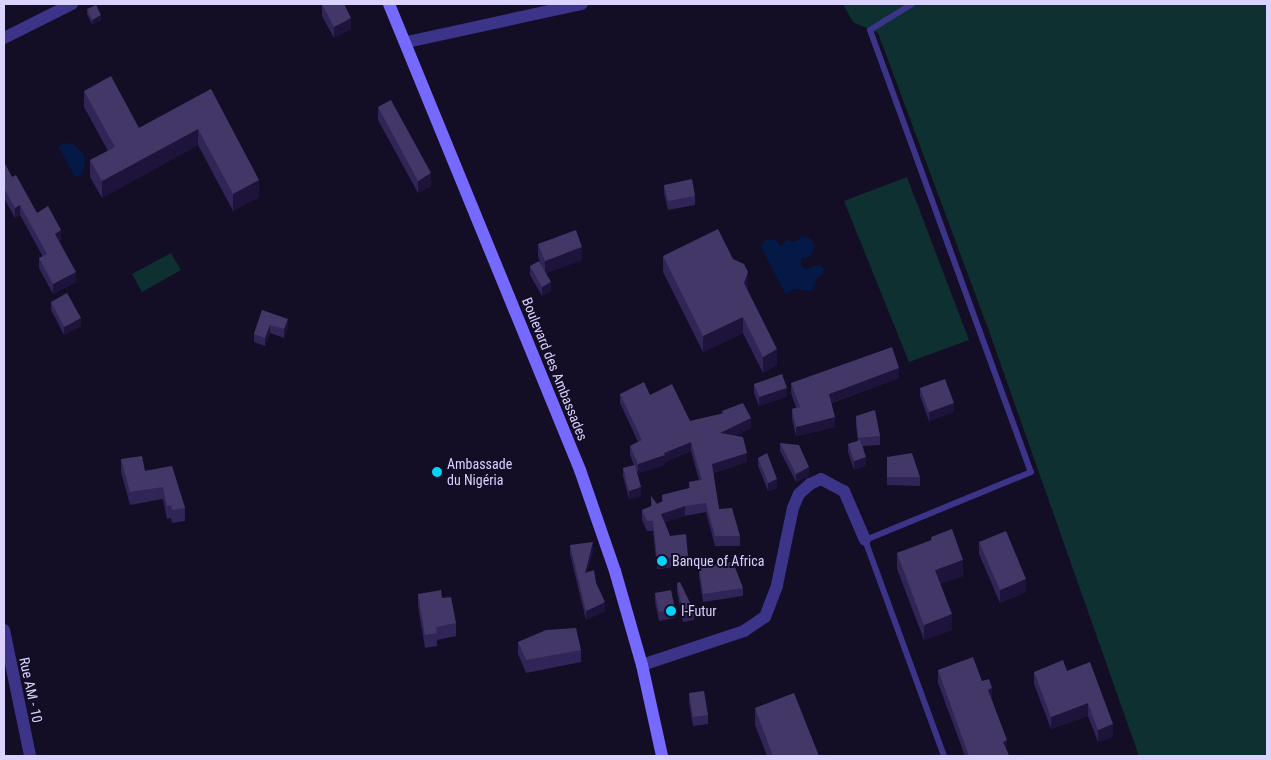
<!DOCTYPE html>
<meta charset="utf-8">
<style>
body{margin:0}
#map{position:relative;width:1271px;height:760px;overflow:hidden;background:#130d26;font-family:"Roboto Condensed",sans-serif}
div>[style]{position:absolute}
.green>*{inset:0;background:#0f3031}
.water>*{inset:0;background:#051947}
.lane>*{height:6px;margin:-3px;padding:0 3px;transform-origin:3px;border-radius:3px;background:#3c3489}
.street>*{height:12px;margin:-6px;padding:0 6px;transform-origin:6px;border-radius:6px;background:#3c3489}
.secondary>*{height:12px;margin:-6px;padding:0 6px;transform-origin:6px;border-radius:6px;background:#7669ff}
.wall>*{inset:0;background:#312456}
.shaded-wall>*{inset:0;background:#1d133b}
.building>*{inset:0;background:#433768}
.dots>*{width:14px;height:14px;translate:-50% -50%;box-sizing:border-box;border:2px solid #130d26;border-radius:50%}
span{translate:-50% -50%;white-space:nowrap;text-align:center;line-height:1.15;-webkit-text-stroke:4px #130d26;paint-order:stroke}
.street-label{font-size:14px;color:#dad2ff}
.poi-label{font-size:14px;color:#dad2ff}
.left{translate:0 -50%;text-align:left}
.frame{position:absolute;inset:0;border:5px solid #dad2ff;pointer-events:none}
</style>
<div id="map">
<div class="green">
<i style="clip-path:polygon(843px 4px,1267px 4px,1267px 756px,1139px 756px,989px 331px,878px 33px,853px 22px)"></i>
<i style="clip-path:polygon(907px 177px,969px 340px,909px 362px,844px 201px)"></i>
<i style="clip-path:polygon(171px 253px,181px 270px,142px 292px,132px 274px)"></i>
</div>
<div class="water">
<i style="clip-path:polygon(64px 143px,74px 144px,84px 155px,85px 165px,81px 175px,75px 177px,58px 146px)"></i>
<i style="clip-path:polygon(802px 237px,810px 238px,815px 245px,810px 257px,801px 258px,802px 267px,806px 269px,820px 264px,824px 269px,822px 275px,817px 278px,812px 291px,792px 289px,786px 295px,761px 247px,766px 239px,776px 240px,781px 247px,786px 240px,795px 242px)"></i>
</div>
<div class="lane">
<i style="left:912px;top:4px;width:49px;rotate:148.2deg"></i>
<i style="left:870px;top:30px;width:470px;rotate:70deg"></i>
<i style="left:1031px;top:472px;width:179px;rotate:157.7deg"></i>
<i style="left:865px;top:540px;width:230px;rotate:69.9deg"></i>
</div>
<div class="street">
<i style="left:4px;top:38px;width:76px;rotate:-26.6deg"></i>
<i style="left:407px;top:42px;width:179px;rotate:-12.3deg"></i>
<i style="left:4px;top:630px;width:129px;rotate:78.3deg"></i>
<i style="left:642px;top:665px;width:108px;rotate:-18.4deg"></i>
<i style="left:744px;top:631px;width:25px;rotate:-34deg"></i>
<i style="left:765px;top:617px;width:34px;rotate:-69deg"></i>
<i style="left:777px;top:585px;width:79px;rotate:-78.3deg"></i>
<i style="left:793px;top:508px;width:15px;rotate:-67deg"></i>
<i style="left:799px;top:494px;width:15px;rotate:-42deg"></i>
<i style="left:810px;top:484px;width:12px;rotate:-24deg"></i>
<i style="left:821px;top:479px;width:26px;rotate:28deg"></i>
<i style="left:844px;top:491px;width:53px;rotate:66.8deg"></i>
</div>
<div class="secondary">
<i style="left:389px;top:4px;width:504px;rotate:67.71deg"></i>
<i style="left:580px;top:470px;width:107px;rotate:70.9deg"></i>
<i style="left:615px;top:571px;width:98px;rotate:74deg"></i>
<i style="left:642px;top:665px;width:93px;rotate:77.6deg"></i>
</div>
<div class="wall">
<i style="clip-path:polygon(321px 4px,344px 4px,351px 29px,334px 38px,322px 16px,322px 7px)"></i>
<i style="clip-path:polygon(87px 9px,101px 20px,92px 24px,87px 14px)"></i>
<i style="clip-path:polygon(211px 89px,259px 197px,233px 211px,198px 145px,102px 198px,90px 177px,90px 160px,108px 151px,84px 107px,84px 91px,139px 128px)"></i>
<i style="clip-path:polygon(378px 107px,431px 186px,418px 193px,378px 120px)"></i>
<i style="clip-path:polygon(4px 162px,12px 177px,37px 213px,61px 240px,59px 241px,76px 282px,53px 294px,39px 268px,39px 258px,43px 257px,20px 215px,15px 218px,4px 198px)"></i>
<i style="clip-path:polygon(664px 185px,695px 196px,695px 205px,668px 210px,664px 193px)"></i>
<i style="clip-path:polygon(538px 244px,582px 260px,546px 273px,551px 291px,542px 296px,530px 275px,530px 266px,541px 265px,538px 256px)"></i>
<i style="clip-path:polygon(663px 256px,733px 259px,748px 287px,747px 289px,777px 365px,763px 373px,743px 333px,703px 352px,663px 272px)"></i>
<i style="clip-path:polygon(51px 302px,81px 326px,64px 335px,51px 310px)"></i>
<i style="clip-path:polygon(262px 310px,288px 327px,284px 338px,270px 333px,265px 346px,254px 342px,254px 334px)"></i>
<i style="clip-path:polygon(899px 378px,831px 403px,835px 427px,796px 436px,792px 419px,792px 409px,796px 408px,791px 393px,791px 383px)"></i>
<i style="clip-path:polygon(754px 384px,787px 396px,759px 406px,754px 393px)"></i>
<i style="clip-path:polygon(920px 388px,954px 412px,929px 421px,920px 396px)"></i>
<i style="clip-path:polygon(620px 394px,650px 395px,690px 421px,722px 414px,722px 411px,751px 428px,735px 436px,747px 462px,713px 473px,719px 509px,740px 536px,740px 546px,715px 546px,706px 512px,685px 516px,665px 522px,670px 536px,688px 556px,688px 566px,657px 569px,653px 531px,647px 531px,642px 520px,642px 510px,651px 506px,651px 496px,657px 504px,662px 502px,662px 495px,689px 488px,689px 482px,699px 480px,691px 451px,665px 462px,665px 465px,638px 473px,635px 467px,641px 496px,629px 499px,623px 476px,623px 468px,634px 465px,630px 455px,630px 446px,638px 442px,620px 403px)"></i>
<i style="clip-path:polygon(856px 416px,880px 436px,880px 445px,863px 446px,866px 466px,854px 470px,848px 452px,848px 444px,858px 441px,856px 425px)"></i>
<i style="clip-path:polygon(780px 443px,809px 476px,796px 482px,780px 451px)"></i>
<i style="clip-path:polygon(887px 457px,920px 477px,920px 486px,887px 485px)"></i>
<i style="clip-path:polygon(758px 458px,777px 488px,768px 491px,758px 466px)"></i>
<i style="clip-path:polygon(121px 459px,145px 471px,172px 466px,185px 508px,185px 521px,172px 523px,171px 518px,167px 519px,163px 499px,130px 505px,121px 472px)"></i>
<i style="clip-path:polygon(931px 537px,963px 576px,940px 584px,952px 630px,924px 640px,897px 569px,897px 553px,931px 540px)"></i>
<i style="clip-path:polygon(979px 542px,1026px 592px,1000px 603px,979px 554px)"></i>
<i style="clip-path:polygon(570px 545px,593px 551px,587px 572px,596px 583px,605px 611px,586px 620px,570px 554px)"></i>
<i style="clip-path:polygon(699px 567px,743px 588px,743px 596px,703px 602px,699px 576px)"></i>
<i style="clip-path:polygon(677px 583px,694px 611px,694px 620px,683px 622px,677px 592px)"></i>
<i style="clip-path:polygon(655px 593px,675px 609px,675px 618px,659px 621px,655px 602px)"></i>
<i style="clip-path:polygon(418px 594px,442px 598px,456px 623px,456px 636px,437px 640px,437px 646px,425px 648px,418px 606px)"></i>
<i style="clip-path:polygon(518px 642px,581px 650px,581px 662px,526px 673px,518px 654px)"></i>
<i style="clip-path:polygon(938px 670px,982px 681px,992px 700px,1009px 756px,965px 756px,938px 683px)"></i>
<i style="clip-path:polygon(1067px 671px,1113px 737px,1098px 742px,1088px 716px,1051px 729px,1034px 684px,1034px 672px)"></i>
<i style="clip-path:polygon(689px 693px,708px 715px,708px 724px,693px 726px,689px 702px)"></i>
<i style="clip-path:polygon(755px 708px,819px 756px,767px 756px,755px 725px)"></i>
</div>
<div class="shaded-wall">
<i style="clip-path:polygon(101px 15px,101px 20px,92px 24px,92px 20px)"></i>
<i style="clip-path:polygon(351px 18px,351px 29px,334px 38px,334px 27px)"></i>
<i style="clip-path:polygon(198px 129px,198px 145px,102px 198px,102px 181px)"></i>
<i style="clip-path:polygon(431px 173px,431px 186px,418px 193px,418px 181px)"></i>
<i style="clip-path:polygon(259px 180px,259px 197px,233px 211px,233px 194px)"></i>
<i style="clip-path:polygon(20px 205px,20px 215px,15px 218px,15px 208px)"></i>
<i style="clip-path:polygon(61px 230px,61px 240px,55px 243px,55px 234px)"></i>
<i style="clip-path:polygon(582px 247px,582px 260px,545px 274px,545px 261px)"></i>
<i style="clip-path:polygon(76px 272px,76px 282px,53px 294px,53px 284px)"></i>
<i style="clip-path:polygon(748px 272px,748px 287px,744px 299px,744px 283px)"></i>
<i style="clip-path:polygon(551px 282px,551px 291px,542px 296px,542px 287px)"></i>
<i style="clip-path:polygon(743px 317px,743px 333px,703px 352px,703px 336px)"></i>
<i style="clip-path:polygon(81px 318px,81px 326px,64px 335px,64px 327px)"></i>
<i style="clip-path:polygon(288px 319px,288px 327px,284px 338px,284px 329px)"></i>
<i style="clip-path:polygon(270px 325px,270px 333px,265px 346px,265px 338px)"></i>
<i style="clip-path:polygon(777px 349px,777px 365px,763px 373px,763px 357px)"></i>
<i style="clip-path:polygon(899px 368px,899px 378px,829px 403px,829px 394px)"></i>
<i style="clip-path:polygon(787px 388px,787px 396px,759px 406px,759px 397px)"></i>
<i style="clip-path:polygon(954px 403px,954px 412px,929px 421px,929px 412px)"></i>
<i style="clip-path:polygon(835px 417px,835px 427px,796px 436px,796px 427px)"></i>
<i style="clip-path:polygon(751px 418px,751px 428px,720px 443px,720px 433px)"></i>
<i style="clip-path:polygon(691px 442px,691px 451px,665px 462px,665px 465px,638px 473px,638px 464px)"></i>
<i style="clip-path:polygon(747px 453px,747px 462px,712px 473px,712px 464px)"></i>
<i style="clip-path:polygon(866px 457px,866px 466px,854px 470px,854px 461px)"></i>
<i style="clip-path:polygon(809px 467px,809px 476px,796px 482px,796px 474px)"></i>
<i style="clip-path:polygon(777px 479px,777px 488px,768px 491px,768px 483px)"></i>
<i style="clip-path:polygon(641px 487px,641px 496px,629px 499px,629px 491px)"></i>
<i style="clip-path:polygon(685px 506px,685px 516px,661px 523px,661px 514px)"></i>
<i style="clip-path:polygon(593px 542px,593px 551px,585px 581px,585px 573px)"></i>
<i style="clip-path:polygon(963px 560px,963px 576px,935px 586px,935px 570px)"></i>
<i style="clip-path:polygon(1026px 579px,1026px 592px,1000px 603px,1000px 590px)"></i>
<i style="clip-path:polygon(605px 602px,605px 611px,586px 620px,586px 611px)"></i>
<i style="clip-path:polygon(952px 614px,952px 630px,924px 640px,924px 625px)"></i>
<i style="clip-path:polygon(992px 688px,992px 701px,988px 690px)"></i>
<i style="clip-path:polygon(1088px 703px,1088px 716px,1051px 729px,1051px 717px)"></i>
<i style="clip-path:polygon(1113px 724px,1113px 737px,1098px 742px,1098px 730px)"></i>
<i style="clip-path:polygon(1007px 740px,1007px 753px,1003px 742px)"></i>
</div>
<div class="building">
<i style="clip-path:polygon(322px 4px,344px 4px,351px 18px,334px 27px)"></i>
<i style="clip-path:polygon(96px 5px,101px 15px,92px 20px,87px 9px)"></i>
<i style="clip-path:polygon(111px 76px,139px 128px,211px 89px,259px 180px,233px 194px,198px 129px,102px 181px,90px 160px,115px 147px,84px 91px)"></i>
<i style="clip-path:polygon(391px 100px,431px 173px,418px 181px,378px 107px)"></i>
<i style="clip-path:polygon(4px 162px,12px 177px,16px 175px,37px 213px,48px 206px,61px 230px,55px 234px,76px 272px,53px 284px,39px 258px,47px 254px,20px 205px,15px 208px,4px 188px)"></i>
<i style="clip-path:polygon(692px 179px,695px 196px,668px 201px,664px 185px)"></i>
<i style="clip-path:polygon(718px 229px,733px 259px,744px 264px,748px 272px,744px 283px,777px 349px,763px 357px,743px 317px,703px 336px,663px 256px)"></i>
<i style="clip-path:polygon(576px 230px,582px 247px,545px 261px,538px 244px)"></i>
<i style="clip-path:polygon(539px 261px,551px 282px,542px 287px,530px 266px)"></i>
<i style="clip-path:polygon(67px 293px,81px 318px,64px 327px,51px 302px)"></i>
<i style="clip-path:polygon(262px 310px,288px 319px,284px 329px,270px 325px,265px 338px,254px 334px)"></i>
<i style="clip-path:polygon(892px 347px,899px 368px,829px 394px,835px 417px,796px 427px,792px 409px,800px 407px,791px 383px)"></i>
<i style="clip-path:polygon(782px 374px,787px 388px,759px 397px,754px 384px)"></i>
<i style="clip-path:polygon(945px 379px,954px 403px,929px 412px,920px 388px)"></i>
<i style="clip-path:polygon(644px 382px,650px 395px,672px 384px,690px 421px,724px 413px,722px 411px,743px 403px,751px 418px,720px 433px,743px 437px,747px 453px,712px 464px,719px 509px,732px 508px,740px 536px,715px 536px,706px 503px,685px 506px,661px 514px,670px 536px,686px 534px,688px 556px,657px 559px,653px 521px,647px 521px,642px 510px,652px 506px,651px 496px,657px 504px,663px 501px,662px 495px,690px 488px,689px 482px,702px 480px,691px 442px,664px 453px,665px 455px,638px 464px,630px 446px,642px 440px,620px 394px)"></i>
<i style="clip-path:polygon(875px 410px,880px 436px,858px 438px,856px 416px)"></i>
<i style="clip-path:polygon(860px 440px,866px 457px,854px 461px,848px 444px)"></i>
<i style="clip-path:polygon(780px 443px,799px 445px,809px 467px,796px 474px)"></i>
<i style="clip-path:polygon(767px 453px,777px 479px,768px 483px,758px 458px)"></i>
<i style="clip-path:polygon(912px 453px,920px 477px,887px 477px,887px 457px)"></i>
<i style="clip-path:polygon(142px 456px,145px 471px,172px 466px,185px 508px,172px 510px,171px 505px,167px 506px,163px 487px,130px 492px,121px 459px)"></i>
<i style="clip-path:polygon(635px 465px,641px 487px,629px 491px,623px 468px)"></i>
<i style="clip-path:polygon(952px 529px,963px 560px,935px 570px,952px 614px,924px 625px,897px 553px,932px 540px,931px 537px)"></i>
<i style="clip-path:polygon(1006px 531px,1026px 579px,1000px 590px,979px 542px)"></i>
<i style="clip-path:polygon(593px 542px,585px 573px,594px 570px,596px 583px,605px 602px,586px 611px,570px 545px)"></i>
<i style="clip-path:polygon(733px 562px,743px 588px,703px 594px,699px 567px)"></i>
<i style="clip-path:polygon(680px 582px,694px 611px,683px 613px,677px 583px)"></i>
<i style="clip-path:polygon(441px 590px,442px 598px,451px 597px,456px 623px,436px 627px,437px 633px,425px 635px,418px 594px)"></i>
<i style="clip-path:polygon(671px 590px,675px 609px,659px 612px,655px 593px)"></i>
<i style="clip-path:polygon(576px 628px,581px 650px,526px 660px,518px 642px,546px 630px)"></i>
<i style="clip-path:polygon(973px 657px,982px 681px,989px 679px,992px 688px,988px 690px,1007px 740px,1003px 742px,1009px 756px,969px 756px,938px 670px)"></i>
<i style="clip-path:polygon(1063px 660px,1067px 671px,1090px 662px,1113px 724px,1098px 730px,1088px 703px,1051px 717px,1034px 672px)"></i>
<i style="clip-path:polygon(704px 691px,708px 715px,693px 717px,689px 693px)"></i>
<i style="clip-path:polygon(794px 693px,819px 756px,773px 756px,755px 708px)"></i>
</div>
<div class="dots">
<i style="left:437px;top:472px;background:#00d4fd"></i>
<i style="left:662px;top:561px;background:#00d4fd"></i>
<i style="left:671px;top:611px;background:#00d4fd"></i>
</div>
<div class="street-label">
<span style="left:555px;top:369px;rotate:68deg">Boulevard des Ambassades</span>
<span style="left:31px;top:690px;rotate:78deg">Rue AM - 10</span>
</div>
<div class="poi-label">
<span class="left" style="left:447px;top:472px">Ambassade<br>du Nigéria</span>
<span class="left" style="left:672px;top:561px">Banque of Africa</span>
<span class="left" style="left:681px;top:611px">I-Futur</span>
</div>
<div class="frame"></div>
</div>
